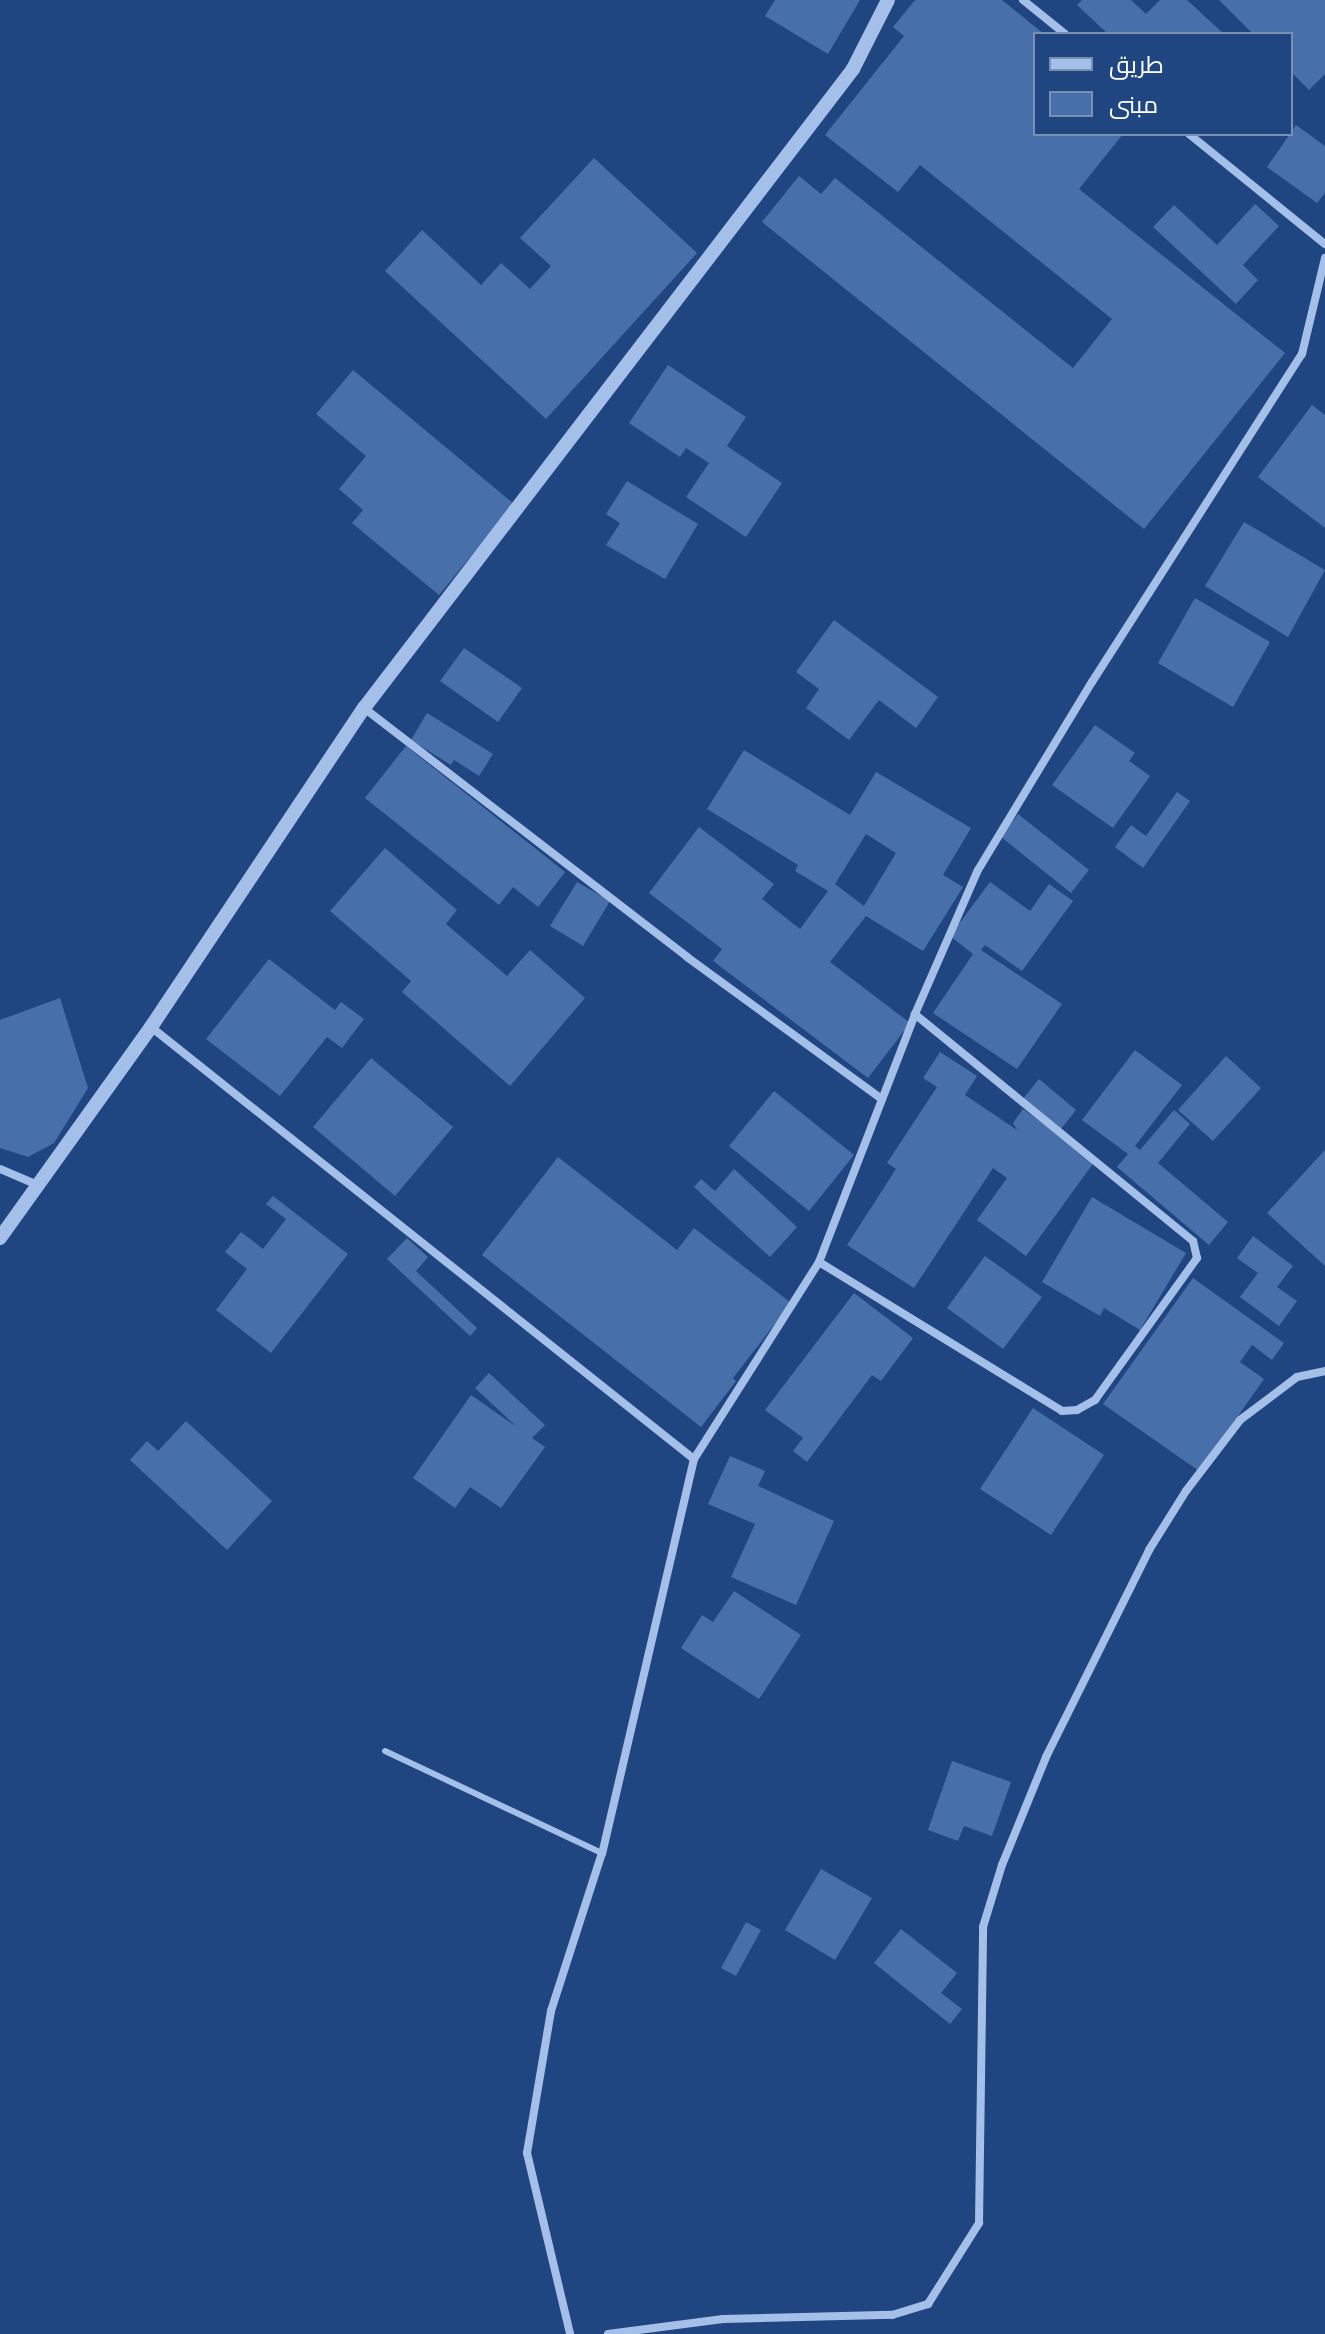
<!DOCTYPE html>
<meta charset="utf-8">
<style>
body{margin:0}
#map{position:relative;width:1325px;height:2334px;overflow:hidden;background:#1f4680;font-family:"Work Sans",Cairo,sans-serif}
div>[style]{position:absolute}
.building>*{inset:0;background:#4770aa}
.service>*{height:6px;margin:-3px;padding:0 3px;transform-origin:3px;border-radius:3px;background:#a4c0e8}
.minor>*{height:8px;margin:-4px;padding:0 4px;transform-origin:4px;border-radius:4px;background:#a4c0e8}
.tertiary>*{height:14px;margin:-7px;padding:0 7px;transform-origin:7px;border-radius:7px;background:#a4c0e8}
span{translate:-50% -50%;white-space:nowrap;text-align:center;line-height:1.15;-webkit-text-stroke:8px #1f4680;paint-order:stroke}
.legend{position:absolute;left:1033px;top:32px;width:260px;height:104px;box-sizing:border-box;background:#1f4680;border:2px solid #7990b3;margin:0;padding:10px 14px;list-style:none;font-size:24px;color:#fff}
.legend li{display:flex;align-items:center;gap:16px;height:40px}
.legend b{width:40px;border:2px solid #7990b3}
</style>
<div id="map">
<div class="building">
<i style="clip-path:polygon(775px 0,860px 0,828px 54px,765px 16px)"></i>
<i style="clip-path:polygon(915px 0,1002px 0,1044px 34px,1035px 34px,1035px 134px,1123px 134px,1079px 189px,1285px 353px,1144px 529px,762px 222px,799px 176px,821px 194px,835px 178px,1073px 368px,1112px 319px,920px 165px,898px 192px,825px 135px,904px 36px,893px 27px)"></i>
<i style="clip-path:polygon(1082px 0,1131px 0,1146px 14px,1160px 0,1187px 0,1224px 34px,1108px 34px,1077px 5px)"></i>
<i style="clip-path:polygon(1219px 0,1325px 0,1325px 74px,1309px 90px,1291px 72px,1291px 34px,1253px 34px)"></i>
<i style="clip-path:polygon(1296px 125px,1325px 146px,1325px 193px,1317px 203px,1267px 167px)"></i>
<i style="clip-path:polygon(594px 158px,697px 253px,546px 419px,385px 271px,422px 230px,481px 285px,501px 263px,530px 289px,551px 266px,520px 238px)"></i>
<i style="clip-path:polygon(1255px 204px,1279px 226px,1243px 265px,1258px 280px,1236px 304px,1153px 227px,1174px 205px,1217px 245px)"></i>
<i style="clip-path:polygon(668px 365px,746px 417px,727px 446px,782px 483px,746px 537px,686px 497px,709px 463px,686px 448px,680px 457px,629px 423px)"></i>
<i style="clip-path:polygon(353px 370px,514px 504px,439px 595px,352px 523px,363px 510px,339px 489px,366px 456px,316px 414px)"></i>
<i style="clip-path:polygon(1312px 405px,1325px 415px,1325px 528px,1258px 477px)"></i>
<i style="clip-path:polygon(627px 481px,698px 524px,665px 579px,606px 545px,620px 523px,606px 514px)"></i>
<i style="clip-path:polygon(1244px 522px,1325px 570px,1288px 637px,1205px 586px)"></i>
<i style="clip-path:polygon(1195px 598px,1270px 642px,1233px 707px,1158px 663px)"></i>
<i style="clip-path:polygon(834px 620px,938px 697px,916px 728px,879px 700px,849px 740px,806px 708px,819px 689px,796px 672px)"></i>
<i style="clip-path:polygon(464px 648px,522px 688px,498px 722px,440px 681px)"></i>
<i style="clip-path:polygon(427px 713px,493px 754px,479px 776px,454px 760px,451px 765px,411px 740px)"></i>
<i style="clip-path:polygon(1095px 725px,1135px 753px,1129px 761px,1150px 776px,1113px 828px,1052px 785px)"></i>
<i style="clip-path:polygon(406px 746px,565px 872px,538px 907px,513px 887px,499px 905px,365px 798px)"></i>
<i style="clip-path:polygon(evenodd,744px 750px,850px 815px,876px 772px,971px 828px,943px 875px,963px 887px,923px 951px,866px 916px,830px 962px,910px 1023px,868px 1078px,713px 961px,722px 949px,649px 893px,699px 827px,774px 884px,762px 899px,800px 929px,828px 891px,795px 871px,798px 865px,707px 809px,744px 750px,866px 834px,896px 853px,864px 906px,835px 884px,866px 834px)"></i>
<i style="clip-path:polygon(1177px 792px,1190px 801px,1143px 868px,1115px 847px,1131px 825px,1146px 836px)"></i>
<i style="clip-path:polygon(1018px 814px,1089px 870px,1071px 893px,1001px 837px)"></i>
<i style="clip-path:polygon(385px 848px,457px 910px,446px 924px,507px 976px,530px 950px,585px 998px,510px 1086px,402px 992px,411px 981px,330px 911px)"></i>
<i style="clip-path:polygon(577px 882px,610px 901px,583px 946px,550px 926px)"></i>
<i style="clip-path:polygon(990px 882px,1030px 911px,1049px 884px,1073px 901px,1022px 971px,985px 945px,981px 950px,1062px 1004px,1017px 1069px,933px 1013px,973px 954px,950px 936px)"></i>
<i style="clip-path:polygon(269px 959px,335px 1010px,341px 1002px,364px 1019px,342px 1048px,327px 1037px,280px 1096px,206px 1039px)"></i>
<i style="clip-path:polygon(60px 998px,88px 1088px,54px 1143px,28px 1157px,0 1148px,0 1020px)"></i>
<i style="clip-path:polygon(1135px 1050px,1182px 1085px,1135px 1146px,1140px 1150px,1174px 1110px,1190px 1124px,1158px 1163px,1228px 1222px,1209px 1245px,1117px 1167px,1128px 1154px,1082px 1120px)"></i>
<i style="clip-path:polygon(940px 1052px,977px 1076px,965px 1095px,1017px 1130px,1013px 1123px,1023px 1109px,1095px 1161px,1026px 1256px,977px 1220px,1007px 1178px,993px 1168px,914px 1288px,847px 1245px,896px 1169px,887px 1163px,937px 1087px,923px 1078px)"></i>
<i style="clip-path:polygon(1226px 1056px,1261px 1088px,1213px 1141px,1178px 1110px)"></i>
<i style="clip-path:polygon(371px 1058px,453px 1127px,395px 1196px,313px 1127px)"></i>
<i style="clip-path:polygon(1039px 1079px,1076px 1110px,1061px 1129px,1023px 1099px)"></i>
<i style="clip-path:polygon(774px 1091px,854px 1155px,809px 1211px,729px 1146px)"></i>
<i style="clip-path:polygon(1325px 1150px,1325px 1266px,1267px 1213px)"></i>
<i style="clip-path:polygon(558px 1157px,677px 1250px,694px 1228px,791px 1303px,733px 1378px,736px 1381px,701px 1427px,482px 1255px)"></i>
<i style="clip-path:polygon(734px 1169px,797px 1227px,770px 1257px,694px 1187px,701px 1179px,715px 1191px)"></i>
<i style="clip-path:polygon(273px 1196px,348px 1254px,271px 1353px,216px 1310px,247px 1269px,225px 1252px,241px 1232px,263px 1249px,286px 1219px,266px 1204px)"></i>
<i style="clip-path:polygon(1092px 1197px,1186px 1253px,1140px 1330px,1104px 1308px,1100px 1316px,1042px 1282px)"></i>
<i style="clip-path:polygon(1253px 1236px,1293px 1266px,1277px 1287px,1297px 1301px,1279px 1326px,1240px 1297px,1258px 1273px,1237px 1258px)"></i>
<i style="clip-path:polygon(407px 1238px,428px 1257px,416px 1271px,477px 1328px,470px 1336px,387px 1259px)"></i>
<i style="clip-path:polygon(985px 1256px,1042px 1297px,1003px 1349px,947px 1308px)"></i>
<i style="clip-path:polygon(1193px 1278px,1284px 1343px,1272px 1360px,1252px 1345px,1240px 1362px,1264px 1379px,1199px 1471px,1103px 1404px)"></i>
<i style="clip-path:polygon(854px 1293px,913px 1338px,881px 1381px,872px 1375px,807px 1462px,793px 1451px,803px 1438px,765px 1410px)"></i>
<i style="clip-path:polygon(489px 1373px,545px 1425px,532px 1438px,545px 1447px,501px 1508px,470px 1487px,455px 1508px,413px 1478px,471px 1395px,517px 1427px,475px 1388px)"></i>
<i style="clip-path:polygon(1033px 1408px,1104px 1455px,1051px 1535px,980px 1489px)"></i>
<i style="clip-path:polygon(186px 1421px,272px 1501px,227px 1550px,130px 1460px,147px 1441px,158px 1451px)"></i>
<i style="clip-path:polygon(730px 1456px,765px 1471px,758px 1486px,834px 1521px,796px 1605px,731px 1577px,755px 1524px,708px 1504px)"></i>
<i style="clip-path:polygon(734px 1591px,801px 1635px,759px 1699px,681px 1648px,702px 1615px,713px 1622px)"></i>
<i style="clip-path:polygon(952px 1761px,1011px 1782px,992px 1836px,964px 1826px,958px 1841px,928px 1830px)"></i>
<i style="clip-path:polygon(821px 1869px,872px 1898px,835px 1960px,785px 1930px)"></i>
<i style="clip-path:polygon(746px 1922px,761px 1930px,736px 1976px,721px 1968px)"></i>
<i style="clip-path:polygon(901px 1929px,957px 1973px,941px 1993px,962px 2009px,950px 2024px,874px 1963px)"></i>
</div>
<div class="service">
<i style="left:385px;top:1751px;width:240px;rotate:25.2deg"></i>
</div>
<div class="minor">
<i style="left:1023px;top:0;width:54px;rotate:39deg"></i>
<i style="left:1189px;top:134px;width:175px;rotate:39deg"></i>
<i style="left:364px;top:708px;width:408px;rotate:37.6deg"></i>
<i style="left:687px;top:957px;width:241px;rotate:36.1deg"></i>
<i style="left:151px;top:1027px;width:694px;rotate:38.51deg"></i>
<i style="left:694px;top:1459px;width:405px;rotate:103.1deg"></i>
<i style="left:602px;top:1853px;width:166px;rotate:107.9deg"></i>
<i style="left:551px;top:2011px;width:144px;rotate:99.6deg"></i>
<i style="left:527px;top:2153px;width:186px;rotate:76.6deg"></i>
<i style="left:0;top:1169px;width:39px;rotate:23deg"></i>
<i style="left:819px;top:1262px;width:285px;rotate:31.5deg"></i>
<i style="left:1062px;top:1411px;width:15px;rotate:-4deg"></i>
<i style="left:1077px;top:1410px;width:21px;rotate:-29deg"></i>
<i style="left:1095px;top:1400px;width:175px;rotate:-54.3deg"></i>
<i style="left:1197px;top:1258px;width:17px;rotate:-103deg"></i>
<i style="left:1193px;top:1241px;width:359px;rotate:-140.8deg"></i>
<i style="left:694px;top:1459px;width:233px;rotate:-57.6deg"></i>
<i style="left:819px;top:1262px;width:266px;rotate:-68.8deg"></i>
<i style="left:915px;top:1014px;width:157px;rotate:-66.4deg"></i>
<i style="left:978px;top:870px;width:220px;rotate:-58.8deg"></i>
<i style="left:1092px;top:682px;width:389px;rotate:-57.4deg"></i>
<i style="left:1302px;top:354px;width:99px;rotate:-76.5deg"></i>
<i style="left:608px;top:2334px;width:116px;rotate:-7.4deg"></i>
<i style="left:723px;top:2319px;width:169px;rotate:-1.4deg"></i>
<i style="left:892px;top:2315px;width:38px;rotate:-17deg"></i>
<i style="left:928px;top:2304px;width:96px;rotate:-57.8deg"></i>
<i style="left:979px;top:2223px;width:296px;rotate:-89.2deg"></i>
<i style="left:983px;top:1927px;width:65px;rotate:-73deg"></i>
<i style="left:1002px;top:1865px;width:117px;rotate:-67.8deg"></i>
<i style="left:1046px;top:1757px;width:231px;rotate:-63.5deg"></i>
<i style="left:1149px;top:1550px;width:70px;rotate:-57.9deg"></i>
<i style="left:1186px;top:1491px;width:89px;rotate:-52.7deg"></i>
<i style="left:1240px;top:1420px;width:71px;rotate:-37deg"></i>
<i style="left:1297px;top:1377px;width:29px;rotate:-12deg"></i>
</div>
<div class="tertiary">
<i style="left:0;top:1238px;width:259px;rotate:-54.4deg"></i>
<i style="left:151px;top:1027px;width:384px;rotate:-56.3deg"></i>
<i style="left:364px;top:708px;width:805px;rotate:-52.57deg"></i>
<i style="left:853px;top:69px;width:77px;rotate:-63.1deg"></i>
</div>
<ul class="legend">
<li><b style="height:10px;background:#a4c0e8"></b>طريق</li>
<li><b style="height:22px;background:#4770aa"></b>مبنى</li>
</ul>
</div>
